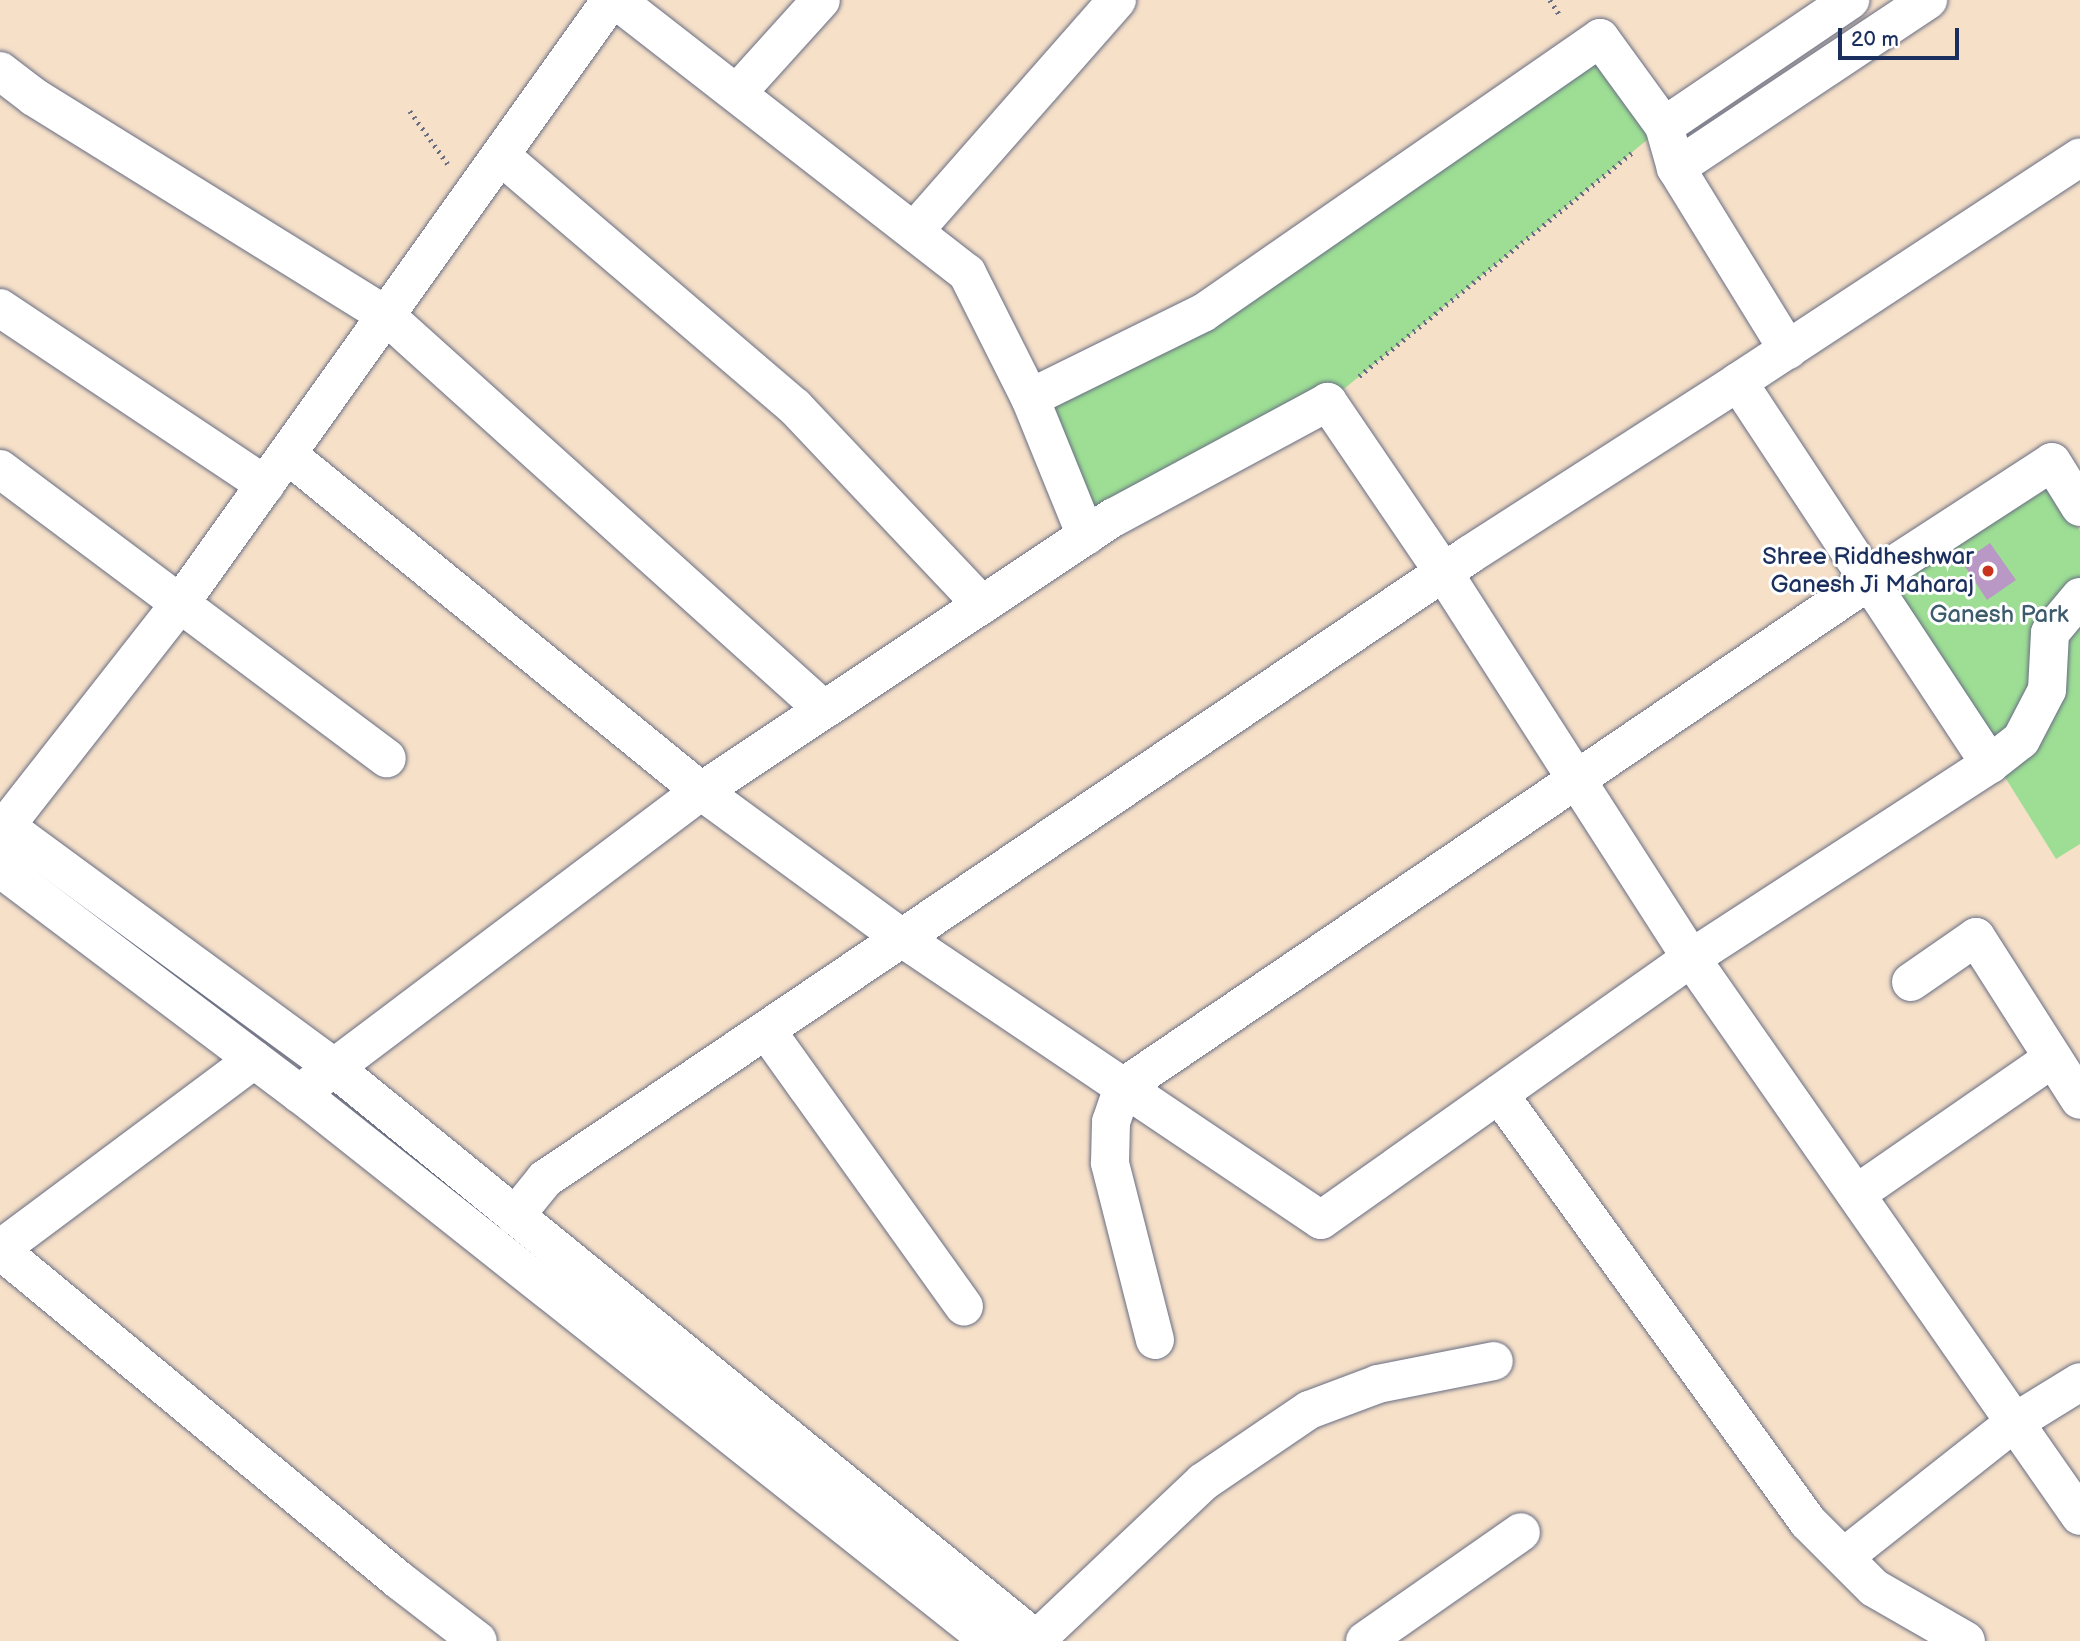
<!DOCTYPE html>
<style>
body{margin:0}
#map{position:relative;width:2080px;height:1641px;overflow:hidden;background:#f6e0c8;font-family:"Balsamiq Sans",sans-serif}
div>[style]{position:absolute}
.green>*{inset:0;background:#9dde94}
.building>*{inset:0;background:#b998c6}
.path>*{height:4.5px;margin-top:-2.25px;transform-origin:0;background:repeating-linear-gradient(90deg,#686d83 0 2px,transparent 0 7px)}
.roads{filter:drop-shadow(0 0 2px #686d83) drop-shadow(0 0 2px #686d83)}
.minor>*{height:38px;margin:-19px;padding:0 19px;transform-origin:19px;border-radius:19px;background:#fff}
.dots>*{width:19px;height:19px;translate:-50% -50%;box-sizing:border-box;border:4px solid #fff;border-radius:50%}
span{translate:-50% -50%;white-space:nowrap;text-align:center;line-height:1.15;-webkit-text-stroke:6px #fff;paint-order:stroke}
.poi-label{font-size:24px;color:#1b2f5e}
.right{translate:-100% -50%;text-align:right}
.park-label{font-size:24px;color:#3c5b6c}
.scale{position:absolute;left:1838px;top:28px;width:121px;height:32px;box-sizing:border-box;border:4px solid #1b2f5e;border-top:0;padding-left:9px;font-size:21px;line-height:24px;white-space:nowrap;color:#1b2f5e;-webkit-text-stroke:5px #fff;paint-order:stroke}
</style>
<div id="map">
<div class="green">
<i style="clip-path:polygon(1583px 49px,1664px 126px,1328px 402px,1086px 536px,1030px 398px,1203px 313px)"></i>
<i style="clip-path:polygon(2052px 486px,2080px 531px,2080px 844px,2056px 859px,1887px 588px)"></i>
</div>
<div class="building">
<i style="clip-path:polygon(1990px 543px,2016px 580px,1987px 600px,1962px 562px)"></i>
</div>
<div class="path">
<i style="left:1550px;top:0;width:20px;rotate:57deg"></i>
<i style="left:410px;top:111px;width:65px;rotate:54.4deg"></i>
<i style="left:1359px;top:376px;width:352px;rotate:-39.3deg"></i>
</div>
<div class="roads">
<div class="minor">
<i style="left:616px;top:0;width:445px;rotate:37.9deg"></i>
<i style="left:967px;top:273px;width:140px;rotate:63.3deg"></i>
<i style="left:1030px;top:398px;width:149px;rotate:67.9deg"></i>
<i style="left:0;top:71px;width:43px;rotate:37.4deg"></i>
<i style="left:34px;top:97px;width:410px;rotate:31.8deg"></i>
<i style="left:383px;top:313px;width:593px;rotate:41.99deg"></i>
<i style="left:737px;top:93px;width:125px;rotate:-47.9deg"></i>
<i style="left:1664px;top:126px;width:225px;rotate:-34.1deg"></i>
<i style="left:501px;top:156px;width:387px;rotate:40.5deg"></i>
<i style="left:795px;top:407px;width:272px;rotate:46.6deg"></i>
<i style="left:915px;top:230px;width:306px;rotate:-48.7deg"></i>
<i style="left:0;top:308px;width:319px;rotate:33.7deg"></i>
<i style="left:1788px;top:350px;width:214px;rotate:-121.6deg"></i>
<i style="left:1676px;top:168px;width:303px;rotate:-33.7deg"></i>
<i style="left:1738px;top:382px;width:409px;rotate:-33.3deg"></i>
<i style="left:1030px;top:398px;width:193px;rotate:-26.2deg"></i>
<i style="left:1203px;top:313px;width:483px;rotate:-34.7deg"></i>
<i style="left:1600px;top:38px;width:109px;rotate:54deg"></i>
<i style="left:1664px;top:126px;width:44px;rotate:74.1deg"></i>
<i style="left:287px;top:454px;width:534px;rotate:39.15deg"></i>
<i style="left:701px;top:791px;width:249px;rotate:36.2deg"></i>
<i style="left:902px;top:938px;width:505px;rotate:33.94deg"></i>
<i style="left:1321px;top:1220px;width:453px;rotate:-35.3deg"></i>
<i style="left:1691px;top:958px;width:457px;rotate:-122.7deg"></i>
<i style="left:1444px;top:573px;width:207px;rotate:-124.2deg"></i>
<i style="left:1328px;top:402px;width:243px;rotate:151.7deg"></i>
<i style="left:1114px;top:517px;width:496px;rotate:146.4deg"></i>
<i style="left:701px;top:791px;width:503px;rotate:142.99deg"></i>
<i style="left:0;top:469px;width:483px;rotate:36.8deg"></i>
<i style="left:1990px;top:764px;width:39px;rotate:-38deg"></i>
<i style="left:2021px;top:740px;width:56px;rotate:-62.5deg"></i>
<i style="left:2047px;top:690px;width:57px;rotate:-87deg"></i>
<i style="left:2050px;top:633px;width:47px;rotate:-50.2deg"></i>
<i style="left:0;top:822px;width:413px;rotate:36.3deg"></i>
<i style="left:333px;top:1067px;width:909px;rotate:39.15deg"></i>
<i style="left:0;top:833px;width:290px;rotate:-51.9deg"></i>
<i style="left:179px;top:605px;width:743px;rotate:-54.47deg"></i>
<i style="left:0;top:868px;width:391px;rotate:37deg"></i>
<i style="left:312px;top:1103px;width:866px;rotate:38.43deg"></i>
<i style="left:1911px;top:982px;width:79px;rotate:-34.7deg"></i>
<i style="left:1976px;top:937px;width:193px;rotate:57.5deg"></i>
<i style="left:766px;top:1030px;width:340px;rotate:54.4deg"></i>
<i style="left:1499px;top:1094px;width:528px;rotate:54.17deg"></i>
<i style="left:1808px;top:1522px;width:93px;rotate:45deg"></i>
<i style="left:1874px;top:1588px;width:106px;rotate:29.9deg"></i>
<i style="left:1856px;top:1194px;width:239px;rotate:-34.6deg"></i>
<i style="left:515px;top:1216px;width:48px;rotate:-51deg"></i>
<i style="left:545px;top:1179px;width:1115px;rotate:-34.03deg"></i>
<i style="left:1469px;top:555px;width:320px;rotate:-32.7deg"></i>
<i style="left:1738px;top:382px;width:458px;rotate:56.6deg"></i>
<i style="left:1990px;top:764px;width:356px;rotate:147deg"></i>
<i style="left:1691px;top:958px;width:680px;rotate:55.12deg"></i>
<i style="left:0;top:1249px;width:317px;rotate:-36.7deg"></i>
<i style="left:0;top:1250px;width:519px;rotate:39.61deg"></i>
<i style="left:400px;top:1581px;width:98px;rotate:37.6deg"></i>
<i style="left:1155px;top:1340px;width:183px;rotate:-104.3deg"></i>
<i style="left:1110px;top:1163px;width:41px;rotate:-88.6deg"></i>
<i style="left:1111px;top:1122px;width:37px;rotate:-71deg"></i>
<i style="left:1123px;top:1087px;width:901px;rotate:-34.15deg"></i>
<i style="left:1869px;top:581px;width:218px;rotate:-33deg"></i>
<i style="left:2052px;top:462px;width:53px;rotate:58.1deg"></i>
<i style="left:1844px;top:1557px;width:218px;rotate:-38.3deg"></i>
<i style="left:2015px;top:1422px;width:76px;rotate:-31.6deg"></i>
<i style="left:1036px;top:1640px;width:230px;rotate:-43.4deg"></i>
<i style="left:1203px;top:1482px;width:128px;rotate:-34.2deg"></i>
<i style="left:1309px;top:1410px;width:74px;rotate:-20.6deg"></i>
<i style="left:1378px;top:1384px;width:118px;rotate:-11.2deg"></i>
<i style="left:1365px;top:1641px;width:190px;rotate:-34.9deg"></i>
</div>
</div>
<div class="dots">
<i style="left:1988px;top:571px;background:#c8321e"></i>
</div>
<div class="poi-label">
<span class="right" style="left:1974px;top:571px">Shree Riddheshwar<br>Ganesh Ji Maharaj</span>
</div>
<div class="park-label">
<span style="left:1999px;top:615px">Ganesh Park</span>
</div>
<div class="scale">20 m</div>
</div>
